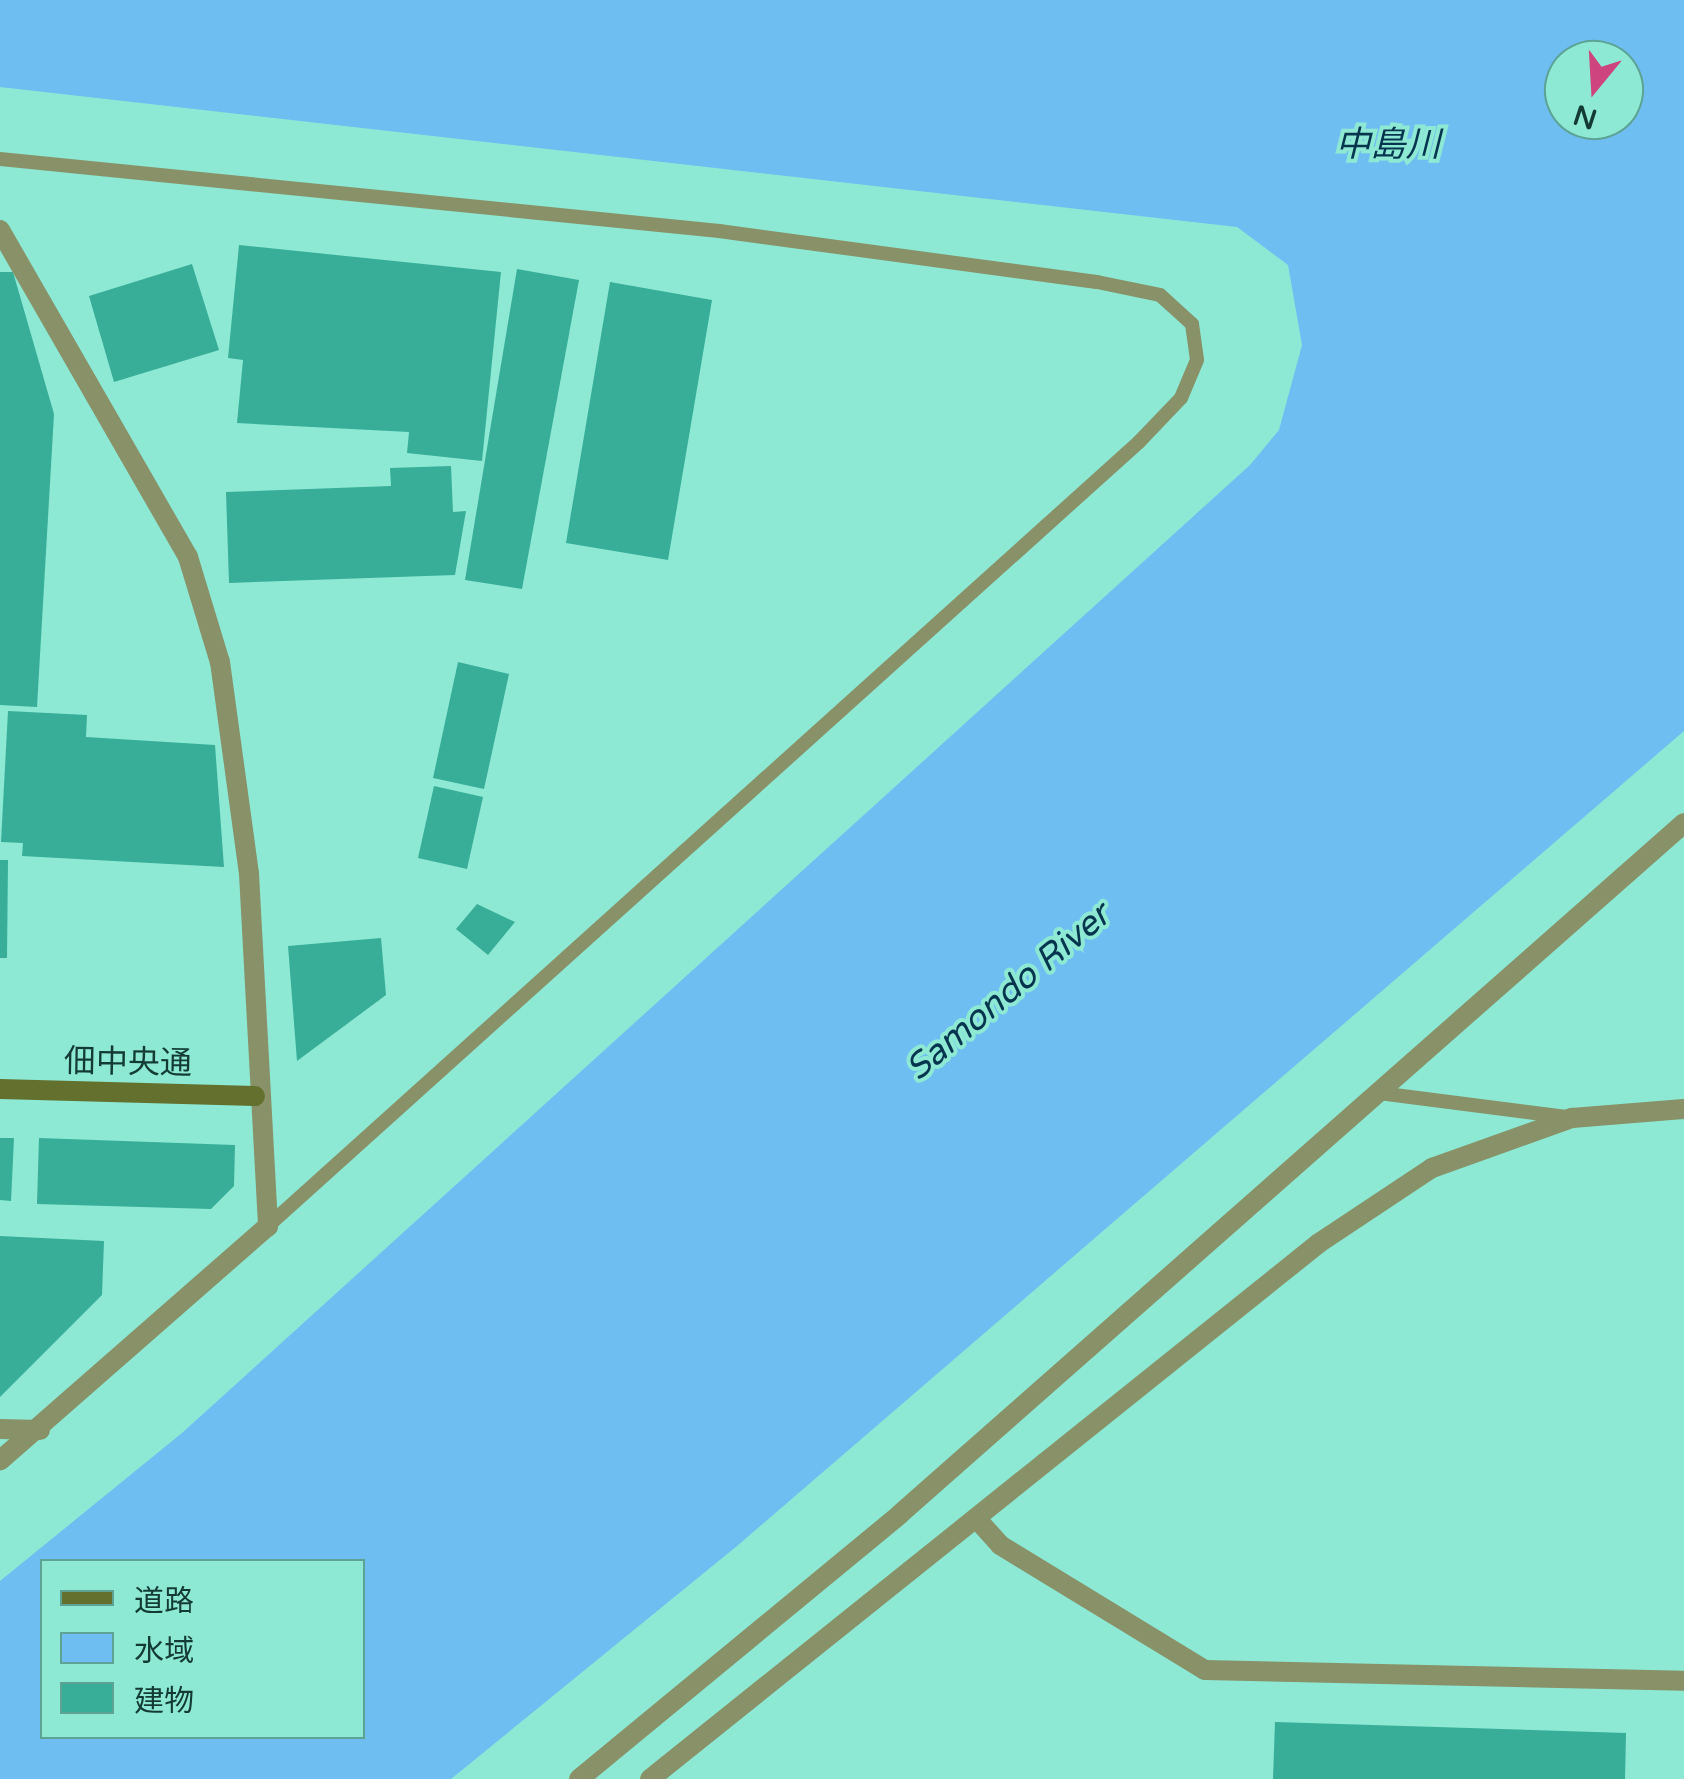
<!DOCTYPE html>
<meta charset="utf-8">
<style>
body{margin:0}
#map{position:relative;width:1684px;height:1779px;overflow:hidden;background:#8de9d4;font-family:"Varela Round","Noto Sans JP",sans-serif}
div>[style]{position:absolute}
.water>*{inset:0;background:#6ebef2}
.building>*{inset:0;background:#38ae98}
.lane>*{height:14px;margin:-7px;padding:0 7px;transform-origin:7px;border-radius:7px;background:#889167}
.street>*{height:20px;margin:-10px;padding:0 10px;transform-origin:10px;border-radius:10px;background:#889167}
.secondary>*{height:20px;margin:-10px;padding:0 10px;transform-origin:10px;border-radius:10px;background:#64702e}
span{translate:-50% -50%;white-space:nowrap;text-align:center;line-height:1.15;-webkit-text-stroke:8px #8de9d4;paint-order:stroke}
.street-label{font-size:32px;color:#133b33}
.water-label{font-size:35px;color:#05354e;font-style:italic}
.legend{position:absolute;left:40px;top:1559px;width:325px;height:180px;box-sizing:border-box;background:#8de9d4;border:2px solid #5ca394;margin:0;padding:12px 18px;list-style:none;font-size:30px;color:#133b33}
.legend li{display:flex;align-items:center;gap:20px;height:50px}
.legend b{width:50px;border:2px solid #5ca394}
.north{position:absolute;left:1544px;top:40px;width:100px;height:100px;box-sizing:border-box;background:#8de9d4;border:2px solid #5ca394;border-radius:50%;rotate:198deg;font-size:28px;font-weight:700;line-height:40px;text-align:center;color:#133b33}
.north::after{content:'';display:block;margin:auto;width:35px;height:45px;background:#cd447e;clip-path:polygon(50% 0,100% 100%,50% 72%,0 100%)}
</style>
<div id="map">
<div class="water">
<i style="clip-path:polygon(evenodd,0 0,1684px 0,1684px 731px,737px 1546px,451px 1779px,0 1779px,0 1581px,182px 1433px,1250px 465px,1279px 430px,1302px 345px,1288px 265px,1237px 227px,0 87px,0 0,1564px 60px,1624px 60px,1624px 120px,1564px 120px,1564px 60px,0 0,42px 1562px,362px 1562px,362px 1736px,42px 1736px,42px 1562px)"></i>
</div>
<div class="building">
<i style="clip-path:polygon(239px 245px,501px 272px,482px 461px,407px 453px,409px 432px,237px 423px,243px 360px,228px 358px)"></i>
<i style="clip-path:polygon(192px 264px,219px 350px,114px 382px,89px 296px)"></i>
<i style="clip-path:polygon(517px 269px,579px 280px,522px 589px,465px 580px)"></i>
<i style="clip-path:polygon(0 272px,13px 272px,54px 414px,37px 707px,0 705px)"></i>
<i style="clip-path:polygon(610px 282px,712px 300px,668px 560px,566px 543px)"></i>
<i style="clip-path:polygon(451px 466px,453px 512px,466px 511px,455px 575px,229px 583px,226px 492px,391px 486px,390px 468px)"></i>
<i style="clip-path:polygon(458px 662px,509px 674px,484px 789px,433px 778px)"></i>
<i style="clip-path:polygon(8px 711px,87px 715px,86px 737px,215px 745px,224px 867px,22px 856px,23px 843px,1px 842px)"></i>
<i style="clip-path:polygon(434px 786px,483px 797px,467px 869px,418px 858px)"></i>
<i style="clip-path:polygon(0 860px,8px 860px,7px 958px,0 958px)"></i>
<i style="clip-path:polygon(477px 904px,515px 922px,488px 955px,456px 929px)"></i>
<i style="clip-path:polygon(381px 938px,386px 995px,297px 1061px,288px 946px)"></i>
<i style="clip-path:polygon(0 1138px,14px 1138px,11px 1201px,0 1200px)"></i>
<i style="clip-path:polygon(39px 1138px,235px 1145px,234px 1186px,211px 1209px,37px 1204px)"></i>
<i style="clip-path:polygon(0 1236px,104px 1241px,102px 1295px,0 1397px)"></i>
<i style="clip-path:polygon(1275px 1722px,1626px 1733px,1625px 1779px,1273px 1779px)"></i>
</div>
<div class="lane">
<i style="left:0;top:159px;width:723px;rotate:5.72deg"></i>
<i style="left:719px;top:231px;width:381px;rotate:7.7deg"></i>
<i style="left:1097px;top:282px;width:64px;rotate:11.7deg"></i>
<i style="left:1160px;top:295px;width:43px;rotate:42.2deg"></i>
<i style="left:1192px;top:324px;width:36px;rotate:82deg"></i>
<i style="left:1197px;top:360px;width:41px;rotate:112.8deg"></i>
<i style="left:1181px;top:398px;width:61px;rotate:133.7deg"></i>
<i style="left:1139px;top:442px;width:1172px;rotate:138.01deg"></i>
<i style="left:1379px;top:1093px;width:189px;rotate:7.3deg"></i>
</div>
<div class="street">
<i style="left:0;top:230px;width:377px;rotate:60.1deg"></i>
<i style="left:188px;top:557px;width:110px;rotate:73.1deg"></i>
<i style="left:220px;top:662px;width:214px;rotate:82.2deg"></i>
<i style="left:249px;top:874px;width:353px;rotate:86.9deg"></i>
<i style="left:268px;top:1226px;width:356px;rotate:138.8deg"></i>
<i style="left:0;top:1429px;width:40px;rotate:1.4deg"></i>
<i style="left:976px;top:1518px;width:36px;rotate:48deg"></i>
<i style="left:1000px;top:1545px;width:240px;rotate:31.4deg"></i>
<i style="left:1205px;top:1670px;width:479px;rotate:1.3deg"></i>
<i style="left:579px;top:1779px;width:416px;rotate:-39.5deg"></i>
<i style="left:900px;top:1514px;width:1045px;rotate:-41.39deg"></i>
<i style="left:650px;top:1779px;width:857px;rotate:-38.7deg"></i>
<i style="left:1319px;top:1243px;width:136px;rotate:-33.6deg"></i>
<i style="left:1432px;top:1168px;width:149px;rotate:-19.7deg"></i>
<i style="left:1572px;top:1118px;width:112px;rotate:-4.6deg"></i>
</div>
<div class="secondary">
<i style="left:0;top:1089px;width:255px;rotate:1.6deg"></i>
</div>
<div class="street-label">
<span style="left:128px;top:1063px;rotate:1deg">佃中央通</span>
</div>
<div class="water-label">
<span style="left:1388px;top:145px">中島川</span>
<span style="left:1008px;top:992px;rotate:-40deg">Samondo River</span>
</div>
<ul class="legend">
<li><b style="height:12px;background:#64702e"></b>道路</li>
<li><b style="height:28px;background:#6ebef2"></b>水域</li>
<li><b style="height:28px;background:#38ae98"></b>建物</li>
</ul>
<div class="north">N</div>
</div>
